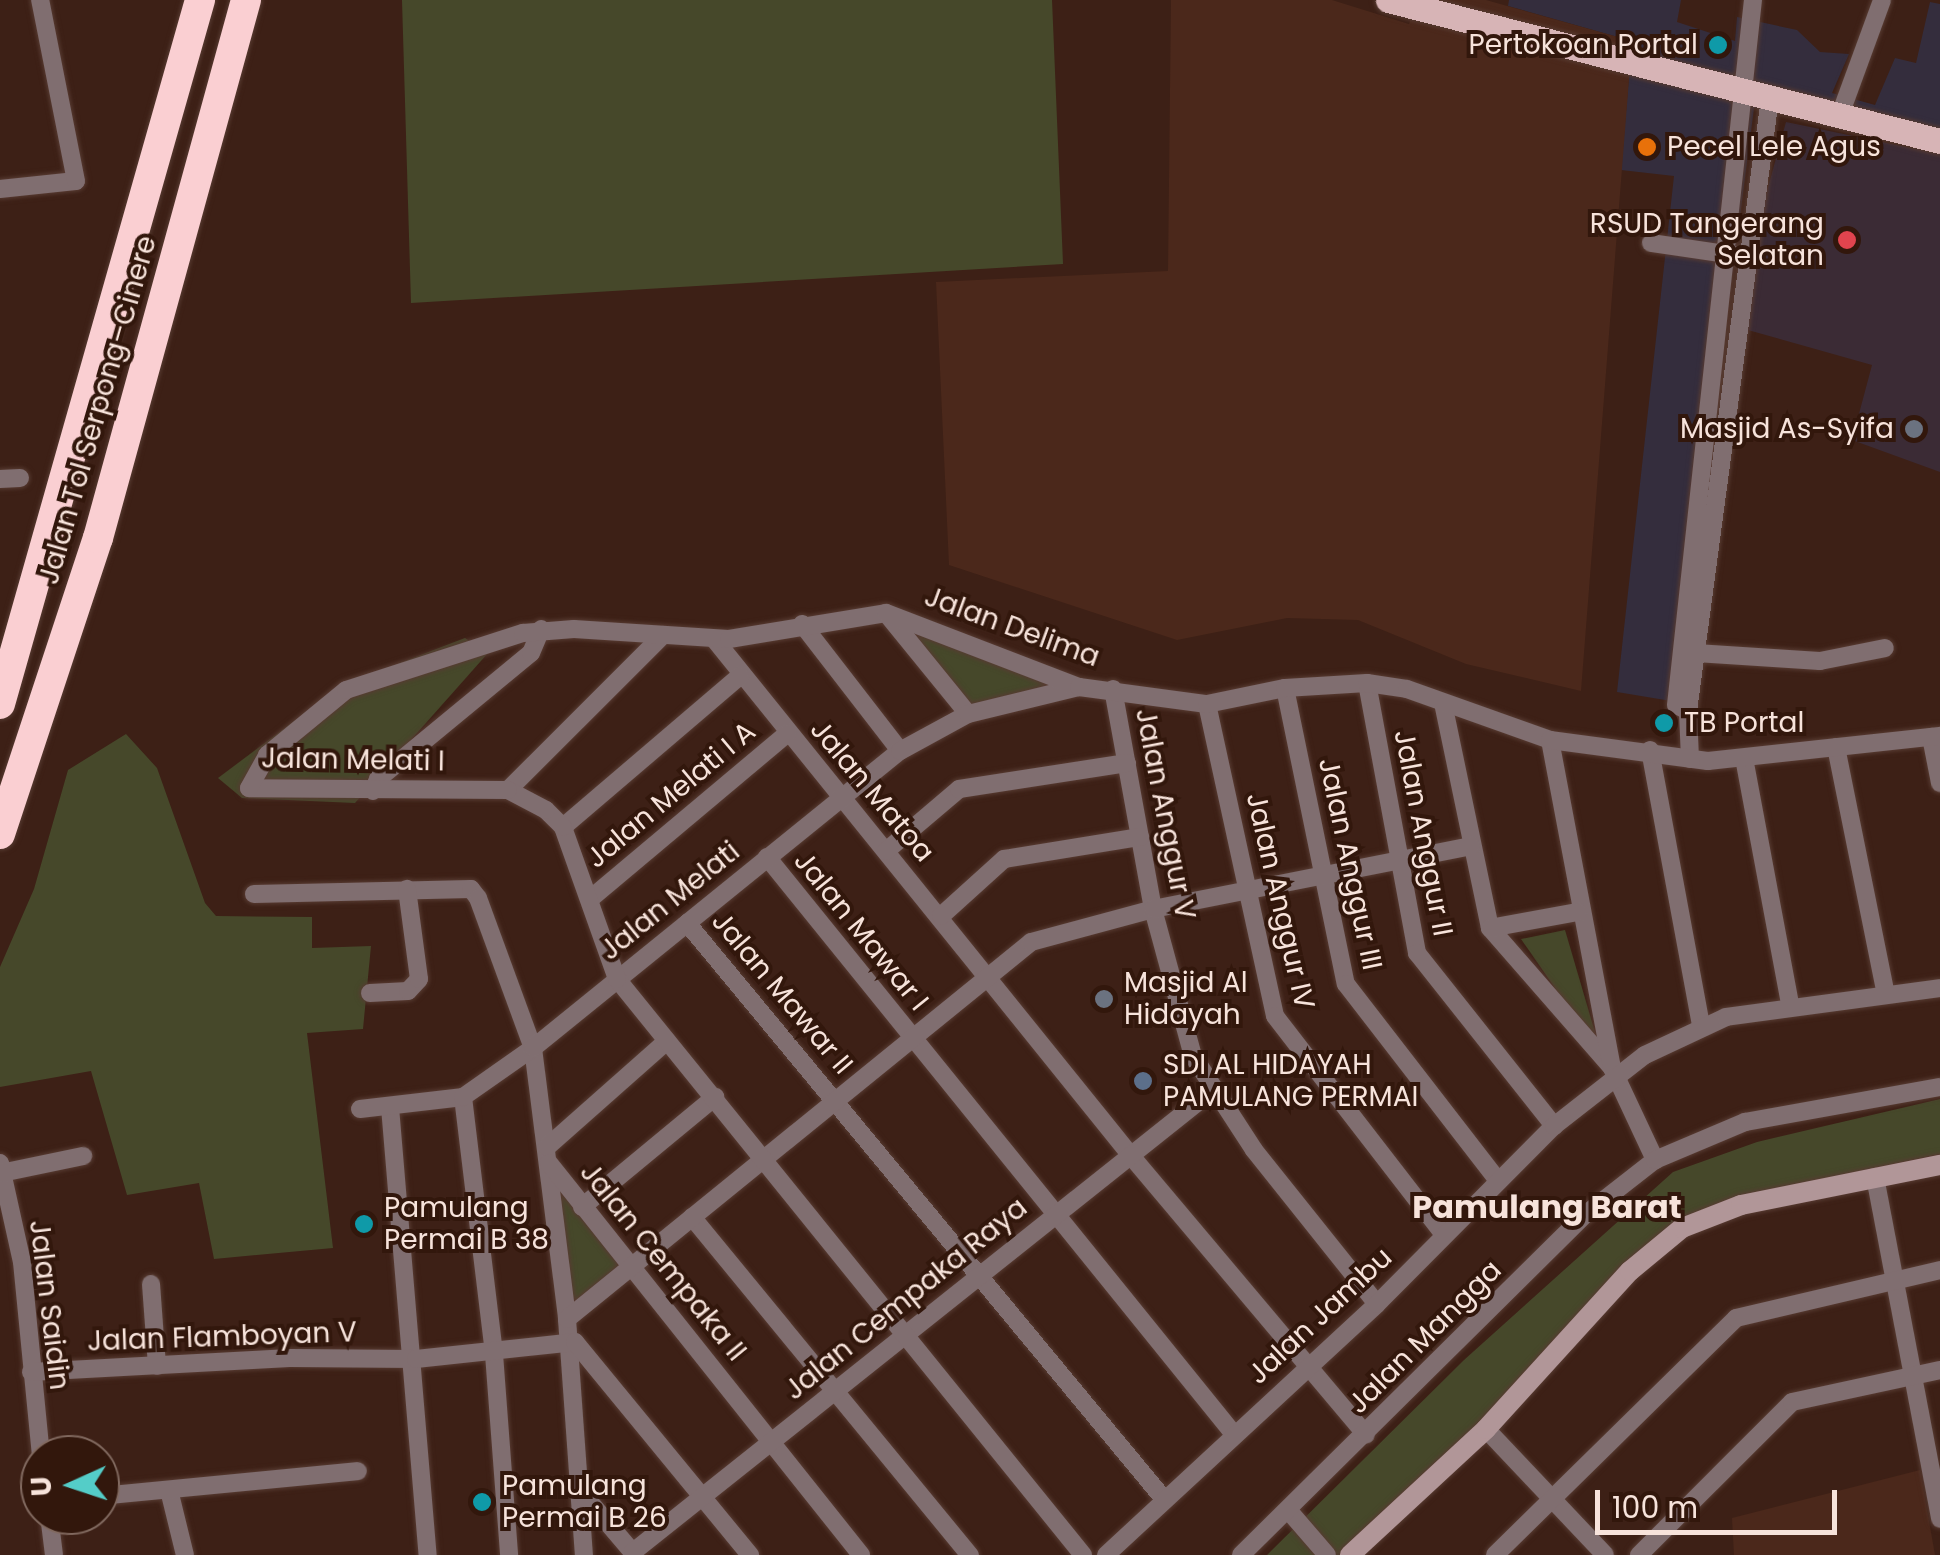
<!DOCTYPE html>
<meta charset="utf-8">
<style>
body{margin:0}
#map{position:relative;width:1940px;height:1555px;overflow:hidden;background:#3d2016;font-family:Poppins,sans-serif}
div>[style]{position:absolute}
.commercial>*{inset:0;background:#342d3d}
.built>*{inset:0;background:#4b281b}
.medical>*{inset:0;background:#3b2b35}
.green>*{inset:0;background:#46482a}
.roads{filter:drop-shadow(0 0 2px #573b32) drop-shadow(0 0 2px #573b32)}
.street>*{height:18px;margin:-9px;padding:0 9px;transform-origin:9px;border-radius:9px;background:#806e70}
.secondary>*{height:20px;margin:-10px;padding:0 10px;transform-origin:10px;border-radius:10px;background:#b19698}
.primary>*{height:25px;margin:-12.5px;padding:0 12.5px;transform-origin:12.5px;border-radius:12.5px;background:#d7b4b6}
.highway>*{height:30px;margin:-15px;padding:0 15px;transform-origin:15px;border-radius:15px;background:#facfd2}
.dots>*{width:28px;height:28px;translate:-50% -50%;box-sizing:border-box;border:5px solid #32170c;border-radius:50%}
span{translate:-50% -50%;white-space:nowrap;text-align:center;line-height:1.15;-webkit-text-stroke:8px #32170c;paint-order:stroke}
.poi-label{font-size:28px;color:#f7e3db}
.right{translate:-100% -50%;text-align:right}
.left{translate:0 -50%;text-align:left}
.street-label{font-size:28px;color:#f7e3db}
.quarter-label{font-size:32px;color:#f7e3db;font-weight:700}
.north{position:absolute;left:20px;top:1435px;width:100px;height:100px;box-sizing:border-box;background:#32170c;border:2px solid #81695f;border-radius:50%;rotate:267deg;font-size:28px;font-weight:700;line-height:40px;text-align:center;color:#f7e3db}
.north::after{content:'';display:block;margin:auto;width:35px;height:45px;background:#54cdc8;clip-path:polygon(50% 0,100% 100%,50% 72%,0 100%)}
.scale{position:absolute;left:1595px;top:1490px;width:242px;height:45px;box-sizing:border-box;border:5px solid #f7e3db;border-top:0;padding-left:12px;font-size:30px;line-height:35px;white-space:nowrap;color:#f7e3db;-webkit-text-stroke:8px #32170c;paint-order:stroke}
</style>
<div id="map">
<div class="commercial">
<i style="clip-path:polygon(1509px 0,1681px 0,1677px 22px,1735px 41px,1737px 17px,1797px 30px,1820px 52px,1849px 54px,1832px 93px,1875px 105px,1895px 58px,1916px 63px,1930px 2px,1940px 4px,1940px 135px,1754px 108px,1677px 702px,1617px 692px,1674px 176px,1621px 170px,1632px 41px,1508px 6px)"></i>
</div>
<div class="built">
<i style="clip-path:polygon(1171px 0,1332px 0,1409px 24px,1417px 0,1486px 0,1632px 41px,1581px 691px,1466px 664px,1358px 620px,1287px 618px,1177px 640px,949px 565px,936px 282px,1168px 271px)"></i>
<i style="clip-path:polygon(1920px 1470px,1935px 1555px,1734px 1555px,1732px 1518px)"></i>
</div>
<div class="medical">
<i style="clip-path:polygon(1786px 122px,1940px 154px,1940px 472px,1852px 440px,1872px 365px,1730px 325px)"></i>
</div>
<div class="green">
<i style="clip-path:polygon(402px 0,1052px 0,1063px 264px,411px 303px)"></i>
<i style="clip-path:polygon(895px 614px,1079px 687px,968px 714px)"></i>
<i style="clip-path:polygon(465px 638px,488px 653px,355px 803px,242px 798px,218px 778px,342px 685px)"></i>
<i style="clip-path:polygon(126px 734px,157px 768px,205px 903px,216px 916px,312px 917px,312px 948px,371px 946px,363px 1029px,307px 1033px,333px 1248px,214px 1259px,199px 1183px,127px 1195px,91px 1071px,0 1087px,0 967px,34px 889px,68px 770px)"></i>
<i style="clip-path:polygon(1565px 930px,1602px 1056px,1521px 939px)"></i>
<i style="clip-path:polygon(1940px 1099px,1940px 1154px,1756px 1193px,1683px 1226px,1350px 1555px,1267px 1555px,1464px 1360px,1673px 1172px,1757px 1142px)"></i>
<i style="clip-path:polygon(557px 1180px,626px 1269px,571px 1315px)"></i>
</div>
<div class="roads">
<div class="street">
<i style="left:1840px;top:115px;width:122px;rotate:-69.9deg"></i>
<i style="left:0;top:189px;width:76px;rotate:-6deg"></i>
<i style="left:76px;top:181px;width:185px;rotate:-101.2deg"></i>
<i style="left:1651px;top:243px;width:97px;rotate:8.3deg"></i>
<i style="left:0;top:479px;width:20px;rotate:-3deg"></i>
<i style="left:886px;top:613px;width:130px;rotate:50.9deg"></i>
<i style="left:802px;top:624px;width:160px;rotate:52.3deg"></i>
<i style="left:715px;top:640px;width:664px;rotate:51.11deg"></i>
<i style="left:1132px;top:1157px;width:363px;rotate:49.9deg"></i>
<i style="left:1696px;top:653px;width:124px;rotate:3.7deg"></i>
<i style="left:1820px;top:661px;width:66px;rotate:-11.3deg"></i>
<i style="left:1367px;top:683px;width:275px;rotate:79.5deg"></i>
<i style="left:1417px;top:953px;width:221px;rotate:51.6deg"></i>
<i style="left:1285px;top:688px;width:302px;rotate:78.4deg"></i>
<i style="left:1346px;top:984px;width:249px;rotate:52.3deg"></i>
<i style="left:1113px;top:689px;width:224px;rotate:79.7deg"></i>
<i style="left:1153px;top:909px;width:152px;rotate:74.8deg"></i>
<i style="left:1193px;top:1056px;width:112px;rotate:57deg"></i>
<i style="left:1254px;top:1150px;width:197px;rotate:51.4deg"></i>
<i style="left:1443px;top:703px;width:230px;rotate:78.2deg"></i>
<i style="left:1490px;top:928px;width:186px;rotate:48.9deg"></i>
<i style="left:1612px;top:1068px;width:102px;rotate:64.9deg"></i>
<i style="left:1207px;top:704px;width:319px;rotate:77.7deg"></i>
<i style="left:1275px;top:1016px;width:277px;rotate:52.3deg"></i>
<i style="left:1688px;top:711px;width:13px;rotate:-153deg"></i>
<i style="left:1676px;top:705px;width:709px;rotate:-83.77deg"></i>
<i style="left:1931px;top:737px;width:47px;rotate:78.9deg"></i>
<i style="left:1550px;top:740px;width:334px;rotate:79.3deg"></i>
<i style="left:1836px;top:747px;width:252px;rotate:78.6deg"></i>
<i style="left:1650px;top:750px;width:280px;rotate:79.5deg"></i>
<i style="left:1744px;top:758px;width:254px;rotate:79.4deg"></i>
<i style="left:1690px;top:759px;width:48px;rotate:-92.4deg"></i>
<i style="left:1688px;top:711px;width:618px;rotate:-82.38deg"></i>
<i style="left:508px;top:790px;width:219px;rotate:-45deg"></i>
<i style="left:373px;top:791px;width:13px;rotate:-67deg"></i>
<i style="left:378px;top:779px;width:198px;rotate:-39.5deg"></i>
<i style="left:531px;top:653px;width:26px;rotate:-67deg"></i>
<i style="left:563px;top:827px;width:233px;rotate:-40.5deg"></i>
<i style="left:886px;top:851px;width:96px;rotate:-40.3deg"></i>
<i style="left:959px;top:789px;width:170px;rotate:-8.8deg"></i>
<i style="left:767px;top:857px;width:741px;rotate:51.03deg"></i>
<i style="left:254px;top:894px;width:217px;rotate:-1.3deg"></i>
<i style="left:471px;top:889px;width:11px;rotate:52deg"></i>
<i style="left:478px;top:898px;width:160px;rotate:69.9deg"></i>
<i style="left:533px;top:1048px;width:273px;rotate:82.8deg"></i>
<i style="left:567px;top:1319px;width:237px;rotate:85.9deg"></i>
<i style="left:590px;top:899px;width:258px;rotate:-40deg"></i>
<i style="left:941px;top:916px;width:85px;rotate:-42.1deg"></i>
<i style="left:1004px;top:859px;width:138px;rotate:-9.2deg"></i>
<i style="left:687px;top:923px;width:746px;rotate:50.38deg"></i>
<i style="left:1490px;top:928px;width:89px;rotate:-10.3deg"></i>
<i style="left:370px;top:993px;width:38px;rotate:-3deg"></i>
<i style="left:408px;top:991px;width:16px;rotate:-47deg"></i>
<i style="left:419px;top:979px;width:91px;rotate:-97.6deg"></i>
<i style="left:463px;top:1097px;width:259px;rotate:83.1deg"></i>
<i style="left:494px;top:1354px;width:202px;rotate:85.7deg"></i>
<i style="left:390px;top:1107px;width:450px;rotate:85.2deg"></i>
<i style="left:360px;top:1109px;width:104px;rotate:-6.6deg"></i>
<i style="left:463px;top:1097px;width:85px;rotate:-35deg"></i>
<i style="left:533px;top:1048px;width:472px;rotate:-39deg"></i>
<i style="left:900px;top:751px;width:77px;rotate:-28.6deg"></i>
<i style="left:968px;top:714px;width:114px;rotate:-13.7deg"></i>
<i style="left:547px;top:1147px;width:160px;rotate:-41.5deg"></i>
<i style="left:0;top:1163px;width:101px;rotate:77.5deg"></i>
<i style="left:22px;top:1262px;width:194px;rotate:84.4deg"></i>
<i style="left:549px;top:1163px;width:501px;rotate:51.48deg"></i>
<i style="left:1px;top:1173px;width:84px;rotate:-11.7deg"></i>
<i style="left:1875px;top:1177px;width:348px;rotate:79.2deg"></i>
<i style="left:582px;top:1207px;width:173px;rotate:-39.6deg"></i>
<i style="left:692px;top:1217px;width:438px;rotate:50.6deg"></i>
<i style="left:151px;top:1284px;width:82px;rotate:85.8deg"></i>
<i style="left:567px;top:1319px;width:598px;rotate:-39.09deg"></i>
<i style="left:1031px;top:942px;width:126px;rotate:-15.1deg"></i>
<i style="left:1153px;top:909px;width:324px;rotate:-11.2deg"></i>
<i style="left:31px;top:1372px;width:259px;rotate:-3.1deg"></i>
<i style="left:290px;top:1358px;width:126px;rotate:0.5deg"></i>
<i style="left:416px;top:1359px;width:160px;rotate:-6.1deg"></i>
<i style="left:575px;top:1342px;width:276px;rotate:50.6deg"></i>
<i style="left:1486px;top:1429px;width:173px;rotate:46.6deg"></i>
<i style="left:169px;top:1490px;width:67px;rotate:76.2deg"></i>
<i style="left:583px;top:1494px;width:80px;rotate:49.6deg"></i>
<i style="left:100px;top:1496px;width:259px;rotate:-5.5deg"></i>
<i style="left:1289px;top:1511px;width:58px;rotate:49.2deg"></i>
<i style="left:49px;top:1515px;width:40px;rotate:82.9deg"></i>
<i style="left:633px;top:1552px;width:742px;rotate:-38.54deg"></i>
<i style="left:1083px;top:1555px;width:741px;rotate:-128.97deg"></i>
<i style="left:617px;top:979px;width:161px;rotate:-109.6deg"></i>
<i style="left:563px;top:827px;width:24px;rotate:-135deg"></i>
<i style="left:546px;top:810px;width:43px;rotate:-152.2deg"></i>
<i style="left:508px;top:790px;width:259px;rotate:-179.6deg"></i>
<i style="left:249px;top:788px;width:38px;rotate:-61deg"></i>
<i style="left:267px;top:755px;width:102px;rotate:-39.4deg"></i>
<i style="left:346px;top:690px;width:186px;rotate:-17.9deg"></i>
<i style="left:523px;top:633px;width:51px;rotate:-4.5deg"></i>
<i style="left:574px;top:629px;width:155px;rotate:3.7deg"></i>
<i style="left:729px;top:639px;width:159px;rotate:-9.4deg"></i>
<i style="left:886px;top:613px;width:207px;rotate:21deg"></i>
<i style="left:1079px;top:687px;width:129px;rotate:7.6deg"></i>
<i style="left:1207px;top:704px;width:80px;rotate:-11.6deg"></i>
<i style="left:1285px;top:688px;width:82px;rotate:-3.5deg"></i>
<i style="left:1367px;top:683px;width:40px;rotate:8.5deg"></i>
<i style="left:1407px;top:689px;width:152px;rotate:19.6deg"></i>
<i style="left:1550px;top:740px;width:159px;rotate:7.6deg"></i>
<i style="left:1708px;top:761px;width:233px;rotate:-6.2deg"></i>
<i style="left:1106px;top:1555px;width:369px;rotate:-42.8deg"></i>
<i style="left:1377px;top:1304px;width:251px;rotate:-45.2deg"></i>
<i style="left:1554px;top:1126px;width:115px;rotate:-38deg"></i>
<i style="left:1645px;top:1055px;width:89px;rotate:-25.1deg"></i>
<i style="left:1726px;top:1017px;width:216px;rotate:-7.7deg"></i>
<i style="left:1241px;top:1555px;width:480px;rotate:-44.7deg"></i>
<i style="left:1582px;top:1217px;width:93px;rotate:-38deg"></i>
<i style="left:1655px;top:1160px;width:98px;rotate:-22.9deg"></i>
<i style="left:1745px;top:1122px;width:198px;rotate:-10.2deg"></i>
<i style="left:1495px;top:1555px;width:338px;rotate:-44.5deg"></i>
<i style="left:1736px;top:1318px;width:210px;rotate:-13.2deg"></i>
<i style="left:1639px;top:1555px;width:216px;rotate:-45deg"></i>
<i style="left:1792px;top:1402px;width:151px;rotate:-12.2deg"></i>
</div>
<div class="secondary">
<i style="left:1350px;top:1555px;width:185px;rotate:-42.8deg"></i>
<i style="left:1486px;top:1429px;width:214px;rotate:-47.7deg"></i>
<i style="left:1630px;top:1271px;width:67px;rotate:-39.6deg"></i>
<i style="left:1682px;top:1228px;width:63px;rotate:-21.3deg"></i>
<i style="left:1741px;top:1205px;width:203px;rotate:-11.4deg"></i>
</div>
<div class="primary">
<i style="left:1388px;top:0;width:570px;rotate:14.33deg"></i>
</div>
<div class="highway">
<i style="left:0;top:704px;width:732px;rotate:-74.14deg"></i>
<i style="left:0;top:834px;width:312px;rotate:-71.7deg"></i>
<i style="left:98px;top:538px;width:558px;rotate:-74.62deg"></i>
</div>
</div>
<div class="dots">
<i style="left:1718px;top:45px;background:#0f9aa8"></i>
<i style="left:1647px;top:147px;background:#e8710a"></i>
<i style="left:1847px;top:240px;background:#e0444e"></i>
<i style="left:1914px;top:429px;background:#6b7280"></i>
<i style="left:1664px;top:723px;background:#0f9aa8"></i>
<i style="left:1104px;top:999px;background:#6b7280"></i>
<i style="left:1143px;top:1081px;background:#5c6f8a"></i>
<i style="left:364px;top:1224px;background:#0f9aa8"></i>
<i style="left:482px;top:1502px;background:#0f9aa8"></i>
</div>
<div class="poi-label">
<span class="right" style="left:1698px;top:45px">Pertokoan Portal</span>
<span class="left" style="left:1667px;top:147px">Pecel Lele Agus</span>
<span class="right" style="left:1824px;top:240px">RSUD Tangerang<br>Selatan</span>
<span class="right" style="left:1894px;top:429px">Masjid As-Syifa</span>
<span class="left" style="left:1684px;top:723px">TB Portal</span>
<span class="left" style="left:1124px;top:999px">Masjid Al<br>Hidayah</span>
<span class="left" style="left:1163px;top:1081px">SDI AL HIDAYAH<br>PAMULANG PERMAI</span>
<span class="left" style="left:384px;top:1224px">Pamulang<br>Permai B 38</span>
<span class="left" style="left:502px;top:1502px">Pamulang<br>Permai B 26</span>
</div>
<div class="street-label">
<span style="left:98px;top:410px;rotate:-74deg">Jalan Tol Serpong–Cinere</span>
<span style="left:1012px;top:627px;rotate:20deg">Jalan Delima</span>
<span style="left:353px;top:760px;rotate:1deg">Jalan Melati I</span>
<span style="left:872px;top:791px;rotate:50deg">Jalan Matoa</span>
<span style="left:671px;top:795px;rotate:-40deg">Jalan Melati I A</span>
<span style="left:1165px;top:814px;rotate:79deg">Jalan Anggur V</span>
<span style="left:1423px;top:833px;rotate:79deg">Jalan Anggur II</span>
<span style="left:1350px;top:864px;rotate:78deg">Jalan Anggur III</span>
<span style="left:670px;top:901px;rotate:-39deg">Jalan Melati</span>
<span style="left:1280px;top:901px;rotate:77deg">Jalan Anggur IV</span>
<span style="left:861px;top:931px;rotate:51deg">Jalan Mawar I</span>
<span style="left:782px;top:993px;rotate:50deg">Jalan Mawar II</span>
<span style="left:663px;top:1262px;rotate:51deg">Jalan Cempaka II</span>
<span style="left:906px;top:1299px;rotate:-39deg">Jalan Cempaka Raya</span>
<span style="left:49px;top:1305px;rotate:83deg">Jalan Saidin</span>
<span style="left:1320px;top:1316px;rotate:-43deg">Jalan Jambu</span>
<span style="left:222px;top:1337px;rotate:-2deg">Jalan Flamboyan V</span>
<span style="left:1425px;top:1337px;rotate:-45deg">Jalan Mangga</span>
</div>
<div class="quarter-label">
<span style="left:1547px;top:1207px">Pamulang Barat</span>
</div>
<div class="north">U</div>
<div class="scale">100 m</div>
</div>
